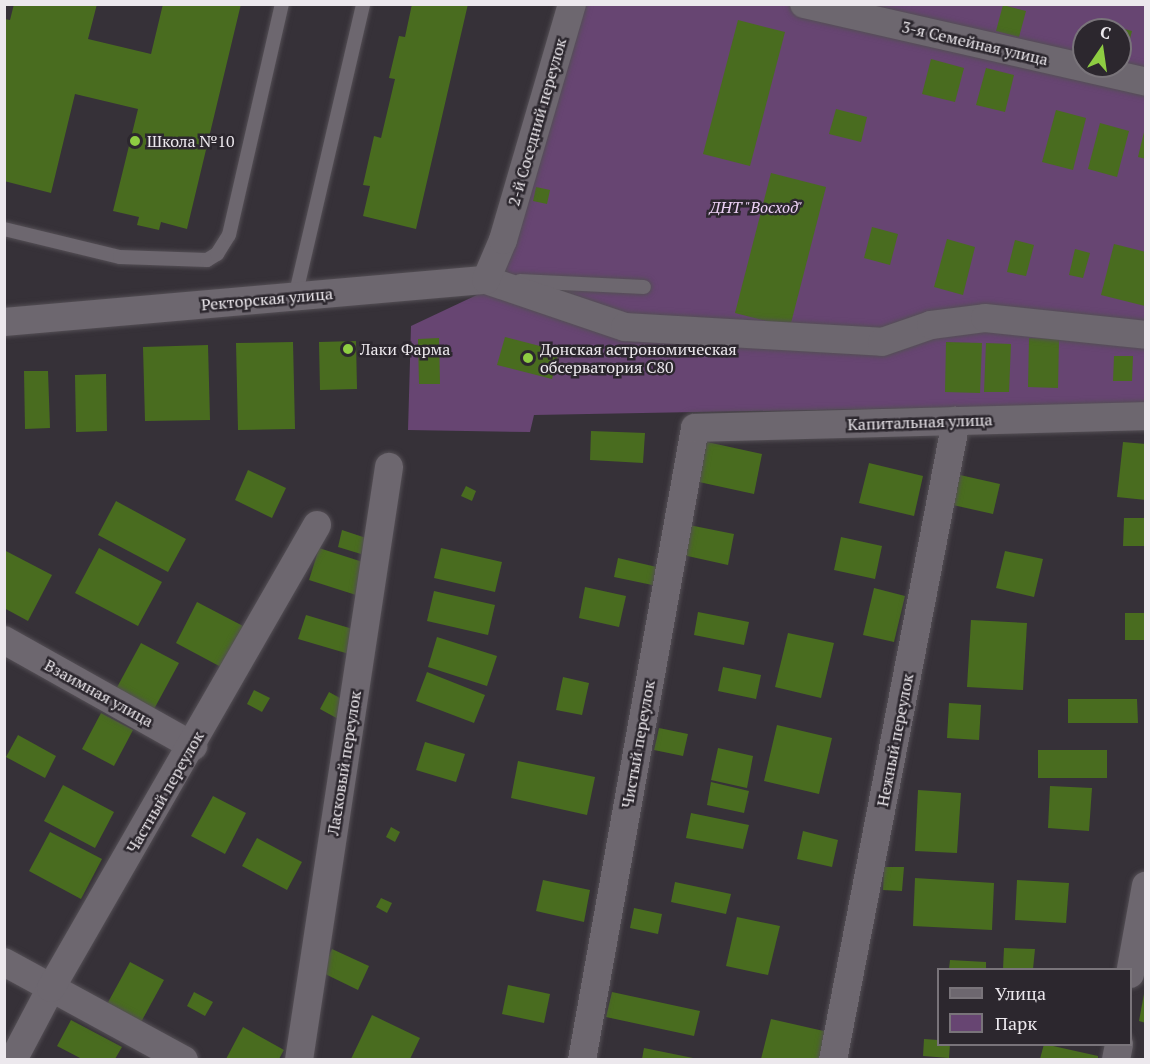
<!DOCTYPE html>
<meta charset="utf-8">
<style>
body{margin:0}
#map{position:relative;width:1150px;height:1064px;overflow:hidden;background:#363138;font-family:"PT Serif",serif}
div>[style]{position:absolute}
.green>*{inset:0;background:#674572}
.building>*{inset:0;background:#496c1f}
.roads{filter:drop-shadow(0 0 2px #544f55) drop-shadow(0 0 2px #544f55)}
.service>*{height:14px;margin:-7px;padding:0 7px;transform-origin:7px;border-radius:7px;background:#6d676f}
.minor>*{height:28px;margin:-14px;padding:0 14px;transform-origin:14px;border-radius:14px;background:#6d676f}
.dots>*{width:16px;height:16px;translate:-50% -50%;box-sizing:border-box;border:3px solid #2c272e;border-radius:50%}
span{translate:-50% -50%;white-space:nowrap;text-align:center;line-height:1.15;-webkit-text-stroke:5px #2c272e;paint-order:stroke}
.street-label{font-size:16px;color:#ece8ed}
.poi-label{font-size:16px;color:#ece8ed}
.left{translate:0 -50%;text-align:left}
.park-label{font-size:16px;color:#edd2f6;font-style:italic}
.frame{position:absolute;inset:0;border:6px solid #ece8ed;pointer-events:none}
.legend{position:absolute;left:937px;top:968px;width:195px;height:78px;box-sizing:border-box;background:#2c272e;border:2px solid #79747a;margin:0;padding:8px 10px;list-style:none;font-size:18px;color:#ece8ed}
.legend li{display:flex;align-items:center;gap:12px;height:30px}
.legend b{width:30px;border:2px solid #79747a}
.north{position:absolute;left:1072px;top:18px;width:60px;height:60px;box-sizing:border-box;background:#2c272e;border:2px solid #79747a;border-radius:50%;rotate:13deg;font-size:16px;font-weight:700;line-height:24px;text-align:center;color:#ece8ed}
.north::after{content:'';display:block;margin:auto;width:21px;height:27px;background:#8ecd42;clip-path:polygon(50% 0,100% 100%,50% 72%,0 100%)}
</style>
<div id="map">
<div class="green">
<i style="clip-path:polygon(evenodd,582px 5px,1145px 5px,1145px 404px,534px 415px,530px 432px,408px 430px,411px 326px,481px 293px,582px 5px,1084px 30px,1120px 30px,1120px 66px,1084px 66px,1084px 30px)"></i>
</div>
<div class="building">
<i style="clip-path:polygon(14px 4px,97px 4px,88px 39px,151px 54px,163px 4px,241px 4px,187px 229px,161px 222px,159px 230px,137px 225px,139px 217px,113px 211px,138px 109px,75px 94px,51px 193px,4px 181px,4px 19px,10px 20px)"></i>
<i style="clip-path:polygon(412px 4px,468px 4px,416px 229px,363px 216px,370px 186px,363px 185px,374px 136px,381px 138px,395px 79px,389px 78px,399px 36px,405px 37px)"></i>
<i style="clip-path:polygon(1003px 5px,1026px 11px,1019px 37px,996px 31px)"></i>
<i style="clip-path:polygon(738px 20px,785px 32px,750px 166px,703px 154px)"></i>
<i style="clip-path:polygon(1117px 27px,1132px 31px,1127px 50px,1120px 48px,1120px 30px,1116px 30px)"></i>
<i style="clip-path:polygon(931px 59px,964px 68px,955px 102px,922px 94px)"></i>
<i style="clip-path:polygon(986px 68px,1014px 75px,1005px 112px,976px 105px)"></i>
<i style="clip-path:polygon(836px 109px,867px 117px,861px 142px,829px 134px)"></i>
<i style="clip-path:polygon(1056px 110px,1086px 118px,1073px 170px,1042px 162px)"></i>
<i style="clip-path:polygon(1100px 123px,1129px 131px,1117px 177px,1088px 169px)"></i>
<i style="clip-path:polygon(1145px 128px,1146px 128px,1146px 159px,1138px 157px)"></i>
<i style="clip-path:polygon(771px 173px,826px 187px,790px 327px,735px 313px)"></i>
<i style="clip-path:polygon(536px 187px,550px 190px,547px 204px,533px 201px)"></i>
<i style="clip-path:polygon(872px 227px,898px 234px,890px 265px,864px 258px)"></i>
<i style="clip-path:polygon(947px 239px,975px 247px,963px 295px,934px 287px)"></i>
<i style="clip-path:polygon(1015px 240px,1034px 245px,1026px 276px,1007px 272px)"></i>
<i style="clip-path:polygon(1114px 244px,1146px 252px,1145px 306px,1101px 295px)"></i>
<i style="clip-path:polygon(1075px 249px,1090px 253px,1083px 278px,1069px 275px)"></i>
<i style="clip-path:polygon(505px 337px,559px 351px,552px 379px,497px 365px)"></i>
<i style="clip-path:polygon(439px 338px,440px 384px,419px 384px,418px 339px)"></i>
<i style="clip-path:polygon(1029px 338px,1059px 339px,1058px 388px,1028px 387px)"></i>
<i style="clip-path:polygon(356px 341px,357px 389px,320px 390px,319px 342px)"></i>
<i style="clip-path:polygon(293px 342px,295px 429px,238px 430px,236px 343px)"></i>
<i style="clip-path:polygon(946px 342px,982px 343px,980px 393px,945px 392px)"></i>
<i style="clip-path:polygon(986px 343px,1011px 344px,1009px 392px,984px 392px)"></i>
<i style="clip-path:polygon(208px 345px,210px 420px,145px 421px,143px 347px)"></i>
<i style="clip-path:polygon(1114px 356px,1133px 356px,1132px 381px,1113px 381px)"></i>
<i style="clip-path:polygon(24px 371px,48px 371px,50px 428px,25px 429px)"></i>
<i style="clip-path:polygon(106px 374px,107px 431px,76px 432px,75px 375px)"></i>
<i style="clip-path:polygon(591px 431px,645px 433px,643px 463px,590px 460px)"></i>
<i style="clip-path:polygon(707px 442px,762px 454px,754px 494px,699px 482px)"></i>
<i style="clip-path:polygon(1123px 442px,1146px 444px,1146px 500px,1117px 497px)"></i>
<i style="clip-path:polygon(869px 463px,923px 476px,914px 516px,859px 503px)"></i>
<i style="clip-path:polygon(248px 470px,286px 488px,272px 518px,235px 500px)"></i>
<i style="clip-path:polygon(960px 475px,1000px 484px,993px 514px,953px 505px)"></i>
<i style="clip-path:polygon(466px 486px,476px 491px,472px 501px,461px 496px)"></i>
<i style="clip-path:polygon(116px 501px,186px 539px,168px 572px,98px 535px)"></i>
<i style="clip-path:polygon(1124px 518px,1146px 518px,1146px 546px,1123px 546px)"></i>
<i style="clip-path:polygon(689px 525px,734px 534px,728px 565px,683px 555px)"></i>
<i style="clip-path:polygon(342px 530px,366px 538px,361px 554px,338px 547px)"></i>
<i style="clip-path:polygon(841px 537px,882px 546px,875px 579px,834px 570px)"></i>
<i style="clip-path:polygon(99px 548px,162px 582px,138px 626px,75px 593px)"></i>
<i style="clip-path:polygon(319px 548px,366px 563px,356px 595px,309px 580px)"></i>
<i style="clip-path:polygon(441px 548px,502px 562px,495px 592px,434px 578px)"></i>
<i style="clip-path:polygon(4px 550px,52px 575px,28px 621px,4px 608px)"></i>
<i style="clip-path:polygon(1005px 551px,1043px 559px,1034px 597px,996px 588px)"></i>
<i style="clip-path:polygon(618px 558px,661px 568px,657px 586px,614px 577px)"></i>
<i style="clip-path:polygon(585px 587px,626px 596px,619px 627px,579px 618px)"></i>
<i style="clip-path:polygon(874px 588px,905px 596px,894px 642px,863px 635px)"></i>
<i style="clip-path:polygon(434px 591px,495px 605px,488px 635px,427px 621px)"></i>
<i style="clip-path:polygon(197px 602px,243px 626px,221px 667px,176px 643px)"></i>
<i style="clip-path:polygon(698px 612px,749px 622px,744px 645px,694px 635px)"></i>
<i style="clip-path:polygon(1125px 613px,1146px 613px,1146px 640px,1125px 640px)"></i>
<i style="clip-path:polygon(306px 615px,356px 630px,349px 654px,298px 639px)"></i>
<i style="clip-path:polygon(971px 620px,1027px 623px,1023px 690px,967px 687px)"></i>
<i style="clip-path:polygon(788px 633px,834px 643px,821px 698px,775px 687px)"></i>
<i style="clip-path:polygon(437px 637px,497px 656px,487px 686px,428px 667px)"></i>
<i style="clip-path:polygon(141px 643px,179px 663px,153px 711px,115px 691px)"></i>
<i style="clip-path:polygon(723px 667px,761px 675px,756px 699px,718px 691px)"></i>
<i style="clip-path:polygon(427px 672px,485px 695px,474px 723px,416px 701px)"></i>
<i style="clip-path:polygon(563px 677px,589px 683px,582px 715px,556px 710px)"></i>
<i style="clip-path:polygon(254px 690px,270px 698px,262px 712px,247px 704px)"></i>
<i style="clip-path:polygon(329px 692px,349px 703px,340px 720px,320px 709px)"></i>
<i style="clip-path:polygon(1068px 699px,1137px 699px,1138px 723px,1068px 723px)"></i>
<i style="clip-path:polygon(949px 703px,981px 705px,979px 740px,947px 738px)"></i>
<i style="clip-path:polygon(101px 713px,133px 730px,114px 766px,82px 749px)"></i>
<i style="clip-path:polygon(777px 725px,832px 738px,819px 794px,764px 781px)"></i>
<i style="clip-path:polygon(659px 728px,688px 734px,683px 756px,654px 750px)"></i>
<i style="clip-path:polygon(18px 735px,56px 756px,45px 778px,6px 757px)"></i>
<i style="clip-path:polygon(425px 742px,465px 754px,456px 782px,416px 770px)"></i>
<i style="clip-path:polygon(718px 748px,753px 756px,747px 788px,711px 780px)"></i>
<i style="clip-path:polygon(1038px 750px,1107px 750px,1107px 778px,1038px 778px)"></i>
<i style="clip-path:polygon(518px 761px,595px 777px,587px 815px,511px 798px)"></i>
<i style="clip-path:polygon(711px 782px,749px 791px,744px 813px,707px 805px)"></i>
<i style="clip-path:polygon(63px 785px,114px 812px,95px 848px,44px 821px)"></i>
<i style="clip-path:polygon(1050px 786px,1092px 788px,1089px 831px,1048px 828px)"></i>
<i style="clip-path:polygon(918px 790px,961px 793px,957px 853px,915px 851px)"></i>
<i style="clip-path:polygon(213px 796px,246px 813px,225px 854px,191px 836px)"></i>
<i style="clip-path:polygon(691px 813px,749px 825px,743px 849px,686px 838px)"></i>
<i style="clip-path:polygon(391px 827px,400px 832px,395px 842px,386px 837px)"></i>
<i style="clip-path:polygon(803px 831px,838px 840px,832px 867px,797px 859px)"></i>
<i style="clip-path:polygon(50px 832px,102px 859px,81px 899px,29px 871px)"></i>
<i style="clip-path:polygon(257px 838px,302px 862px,287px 890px,242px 866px)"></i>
<i style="clip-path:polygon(884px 867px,904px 867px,902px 891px,883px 890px)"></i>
<i style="clip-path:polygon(915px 878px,994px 883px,992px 930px,913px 926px)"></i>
<i style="clip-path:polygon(543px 880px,590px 890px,584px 922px,536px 911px)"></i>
<i style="clip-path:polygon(1017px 880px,1069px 883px,1066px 923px,1015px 920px)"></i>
<i style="clip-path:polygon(675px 882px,731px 894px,726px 914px,671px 902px)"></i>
<i style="clip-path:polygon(381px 898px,392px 903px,387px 913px,376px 907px)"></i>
<i style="clip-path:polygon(634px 908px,662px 914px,658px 934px,630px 928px)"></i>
<i style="clip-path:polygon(737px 917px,780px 926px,768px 975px,726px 966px)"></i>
<i style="clip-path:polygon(1004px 948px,1035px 949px,1033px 969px,1003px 969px)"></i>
<i style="clip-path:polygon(332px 949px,369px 966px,358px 990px,321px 972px)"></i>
<i style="clip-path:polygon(950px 960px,986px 962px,986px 969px,949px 969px)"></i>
<i style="clip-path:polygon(130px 962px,164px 980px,140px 1024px,106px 1006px)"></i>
<i style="clip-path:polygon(508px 985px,550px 994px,544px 1023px,502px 1014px)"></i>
<i style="clip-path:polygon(194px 992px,213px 1002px,205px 1016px,187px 1006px)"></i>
<i style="clip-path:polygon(612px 992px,700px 1011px,694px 1036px,606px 1017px)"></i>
<i style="clip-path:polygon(1144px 994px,1146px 994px,1146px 1023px,1139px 1021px)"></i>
<i style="clip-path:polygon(372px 1015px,420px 1038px,410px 1059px,351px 1059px)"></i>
<i style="clip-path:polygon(771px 1019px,828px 1032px,822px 1059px,761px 1059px)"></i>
<i style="clip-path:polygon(71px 1020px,122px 1047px,115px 1059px,82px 1059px,57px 1046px)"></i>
<i style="clip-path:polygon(243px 1027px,284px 1050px,279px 1059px,226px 1059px)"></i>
<i style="clip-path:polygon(924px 1039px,938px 1040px,938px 1044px,950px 1044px,949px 1058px,923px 1056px)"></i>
<i style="clip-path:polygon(1044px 1044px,1098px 1056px,1098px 1059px,1040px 1059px)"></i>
<i style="clip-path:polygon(644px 1048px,693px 1058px,693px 1059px,642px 1059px)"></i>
</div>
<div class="roads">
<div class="service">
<i style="left:4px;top:229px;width:119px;rotate:13.6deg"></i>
<i style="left:120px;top:257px;width:87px;rotate:2deg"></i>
<i style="left:207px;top:260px;width:12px;rotate:-31deg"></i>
<i style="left:217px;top:254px;width:22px;rotate:-58deg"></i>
<i style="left:229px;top:235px;width:237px;rotate:-77.1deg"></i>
<i style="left:520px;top:281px;width:124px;rotate:2.8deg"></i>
<i style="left:295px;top:297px;width:301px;rotate:-76.9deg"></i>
</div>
<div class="minor">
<i style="left:804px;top:4px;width:351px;rotate:12.8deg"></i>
<i style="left:486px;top:280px;width:147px;rotate:18.7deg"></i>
<i style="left:625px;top:327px;width:257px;rotate:3.3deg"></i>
<i style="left:882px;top:342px;width:52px;rotate:-19.1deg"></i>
<i style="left:931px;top:325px;width:54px;rotate:-7.4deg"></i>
<i style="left:985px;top:318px;width:162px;rotate:6deg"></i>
<i style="left:4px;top:322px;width:484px;rotate:-5deg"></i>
<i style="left:486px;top:280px;width:43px;rotate:-67deg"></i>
<i style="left:503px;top:240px;width:246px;rotate:-73.7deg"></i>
<i style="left:4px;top:640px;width:217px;rotate:29.3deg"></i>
<i style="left:4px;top:962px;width:205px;rotate:28.6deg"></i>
<i style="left:1130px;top:974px;width:90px;rotate:-79.8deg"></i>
<i style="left:13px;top:1060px;width:81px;rotate:-62.2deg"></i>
<i style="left:51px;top:988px;width:534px;rotate:-60.12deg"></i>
<i style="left:299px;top:1060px;width:600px;rotate:-81.37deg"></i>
<i style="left:582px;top:1060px;width:642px;rotate:-79.86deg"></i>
<i style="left:695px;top:428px;width:451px;rotate:-1.5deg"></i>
<i style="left:833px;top:1060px;width:651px;rotate:-79.1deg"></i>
<i style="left:1116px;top:1060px;width:16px;rotate:-79deg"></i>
</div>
</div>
<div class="dots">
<i style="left:135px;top:141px;background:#8ecd42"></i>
<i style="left:348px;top:349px;background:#8ecd42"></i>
<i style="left:528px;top:358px;background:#8ecd42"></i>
</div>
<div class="street-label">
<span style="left:975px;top:43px;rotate:13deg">3-я Семейная улица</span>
<span style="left:537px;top:122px;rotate:-74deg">2-й Соседний переулок</span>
<span style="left:267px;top:299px;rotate:-5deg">Ректорская улица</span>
<span style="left:920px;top:422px;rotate:-2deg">Капитальная улица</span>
<span style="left:99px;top:693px;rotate:29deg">Взаимная улица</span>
<span style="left:895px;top:740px;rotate:-79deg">Нежный переулок</span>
<span style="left:638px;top:744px;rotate:-80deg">Чистый переулок</span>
<span style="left:344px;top:763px;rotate:-81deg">Ласковый переулок</span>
<span style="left:165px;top:792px;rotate:-60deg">Частный переулок</span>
</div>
<div class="poi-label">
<span class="left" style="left:147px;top:141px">Школа №10</span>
<span class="left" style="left:360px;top:349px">Лаки Фарма</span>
<span class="left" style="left:540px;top:358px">Донская астрономическая<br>обсерватория C80</span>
</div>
<div class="park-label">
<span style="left:756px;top:207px">ДНТ "Восход"</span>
</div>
<div class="frame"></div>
<ul class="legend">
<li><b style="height:8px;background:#6d676f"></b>Улица</li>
<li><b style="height:16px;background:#674572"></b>Парк</li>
</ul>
<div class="north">С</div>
</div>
